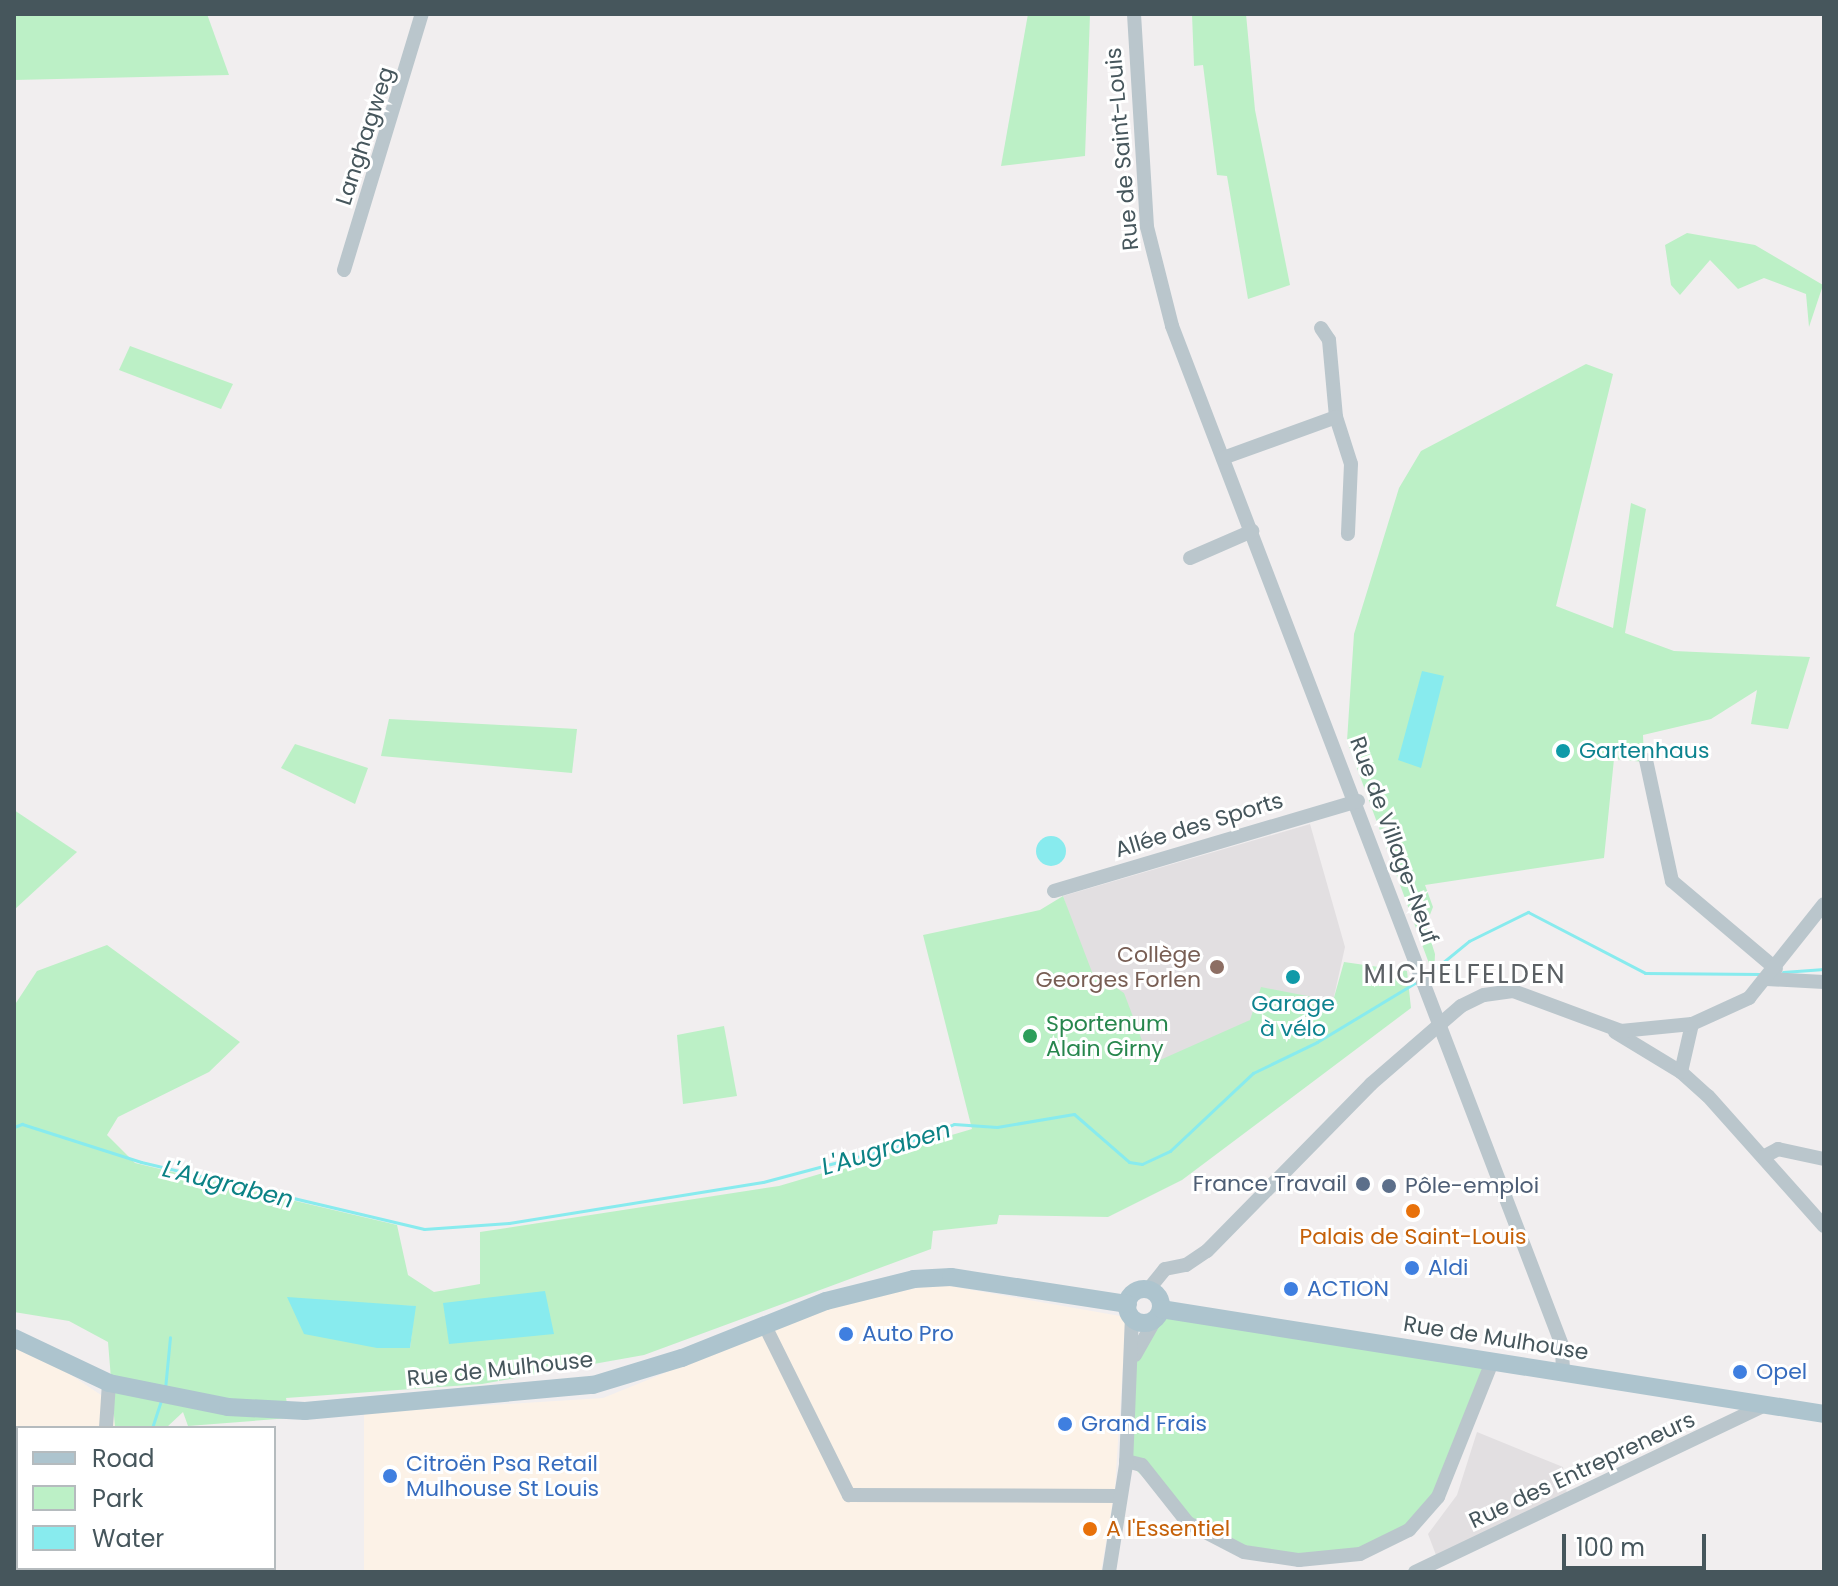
<!DOCTYPE html>
<meta charset="utf-8">
<style>
body{margin:0}
#map{position:relative;width:1838px;height:1586px;overflow:hidden;background:#f1eeef;font-family:Poppins,sans-serif}
div>[style]{position:absolute}
.commercial>*{inset:0;background:#fcf2e7}
.education>*{inset:0;background:#e2dfe1}
.green>*{inset:0;background:#bcf0c6}
.water>*{inset:0;background:#88ebee}
.round{border-radius:50%}
.stream>*{height:3px;margin:-1.5px;padding:0 1.5px;transform-origin:1.5px;border-radius:1.5px;background:#88ebee}
.minor>*{height:14px;margin:-7px;padding:0 7px;transform-origin:7px;border-radius:7px;background:#bac6cc}
.major>*{height:18px;margin:-9px;padding:0 9px;transform-origin:9px;border-radius:9px;background:#adc4ce}
.major>.ring{margin:-9px;padding:0;box-sizing:content-box;background:none;border:18px solid #adc4ce;border-radius:50%}
.dots>*{width:22px;height:22px;translate:-50% -50%;box-sizing:border-box;border:4px solid #fff;border-radius:50%}
span{translate:-50% -50%;white-space:nowrap;text-align:center;line-height:1.15;-webkit-text-stroke:6px #fff;paint-order:stroke}
.street-label{font-size:22px;color:#46565c}
.culture-label{font-size:22px;color:#0d838f}
.left{translate:0 -50%;text-align:left}
.education-label{font-size:22px;color:#785e54}
.right{translate:-100% -50%;text-align:right}
.leisure-label{font-size:22px;color:#27864d}
.service-label{font-size:22px;color:#4e5e75}
.food-label{font-size:22px;color:#c56008}
.shop-label{font-size:22px;color:#366cbe}
.water-label{font-size:24px;color:#0b8285;font-style:italic}
.quarter-label{font-size:26px;color:#5b6064;letter-spacing:2px}
.frame{position:absolute;inset:0;border:16px solid #46565c;pointer-events:none}
.legend{position:absolute;left:16px;top:1426px;width:260px;height:144px;box-sizing:border-box;background:#fff;border:2px solid #b5bbbe;margin:0;padding:10px 14px;list-style:none;font-size:24px;color:#46565c}
.legend li{display:flex;align-items:center;gap:16px;height:40px}
.legend b{width:40px;border:2px solid #b5bbbe}
.scale{position:absolute;left:1562px;top:1534px;width:144px;height:36px;box-sizing:border-box;border:4px solid #46565c;border-top:0;padding-left:10px;font-size:24px;line-height:28px;white-space:nowrap;color:#46565c;-webkit-text-stroke:6px #fff;paint-order:stroke}
</style>
<div id="map">
<div class="commercial">
<i style="clip-path:polygon(938px 1284px,1126px 1317px,1115px 1488px,1101px 1572px,364px 1572px,364px 1413px,603px 1398px,835px 1304px)"></i>
<i style="clip-path:polygon(14px 1337px,113px 1403px,115px 1428px,18px 1428px,18px 1568px,122px 1572px,14px 1572px)"></i>
</div>
<div class="education">
<i style="clip-path:polygon(1310px 824px,1345px 947px,1333px 1001px,1250px 1020px,1131px 1100px,1063px 896px)"></i>
<i style="clip-path:polygon(1477px 1432px,1563px 1467px,1567px 1494px,1436px 1555px,1428px 1534px,1457px 1495px)"></i>
</div>
<div class="green">
<i style="clip-path:polygon(14px 14px,207px 14px,229px 75px,14px 80px)"></i>
<i style="clip-path:polygon(1028px 14px,1090px 14px,1085px 156px,1001px 166px)"></i>
<i style="clip-path:polygon(1192px 14px,1246px 14px,1255px 110px,1290px 285px,1248px 299px,1227px 176px,1217px 175px,1203px 65px,1194px 66px)"></i>
<i style="clip-path:polygon(1687px 233px,1755px 245px,1823px 285px,1809px 327px,1806px 294px,1764px 278px,1738px 289px,1710px 260px,1680px 295px,1671px 285px,1665px 245px)"></i>
<i style="clip-path:polygon(130px 346px,233px 384px,221px 409px,119px 370px)"></i>
<i style="clip-path:polygon(1586px 364px,1613px 374px,1556px 606px,1613px 628px,1631px 503px,1646px 509px,1625px 633px,1674px 651px,1810px 657px,1788px 729px,1751px 724px,1757px 690px,1711px 719px,1643px 735px,1644px 762px,1614px 759px,1604px 858px,1425px 885px,1433px 907px,1426px 925px,1435px 954px,1434px 977px,1347px 741px,1354px 634px,1399px 488px,1421px 451px)"></i>
<i style="clip-path:polygon(389px 719px,577px 729px,572px 773px,381px 756px)"></i>
<i style="clip-path:polygon(295px 744px,368px 768px,355px 804px,281px 768px)"></i>
<i style="clip-path:polygon(14px 810px,77px 852px,14px 910px)"></i>
<i style="clip-path:polygon(evenodd,1063px 896px,1092px 972px,1124px 993px,1151px 1064px,1250px 1020px,1261px 987px,1333px 1001px,1344px 962px,1407px 971px,1411px 1008px,1182px 1180px,1108px 1217px,999px 1215px,997px 1224px,933px 1231px,931px 1249px,644px 1355px,482px 1384px,286px 1398px,290px 1418px,188px 1426px,183px 1412px,166px 1428px,115px 1428px,108px 1342px,69px 1321px,14px 1312px,14px 1006px,37px 971px,107px 945px,240px 1042px,209px 1072px,118px 1117px,107px 1135px,135px 1163px,397px 1225px,408px 1275px,434px 1292px,480px 1284px,480px 1232px,779px 1186px,972px 1129px,923px 935px,1040px 910px,1063px 896px,372px 1305px,415px 1306px,410px 1348px,372px 1305px)"></i>
<i style="clip-path:polygon(724px 1026px,737px 1096px,683px 1104px,677px 1035px)"></i>
<i style="clip-path:polygon(1163px 1317px,1491px 1368px,1450px 1476px,1399px 1537px,1318px 1560px,1210px 1538px,1126px 1461px,1131px 1367px)"></i>
</div>
<div class="water">
<i style="clip-path:polygon(1422px 671px,1444px 676px,1421px 768px,1398px 760px)"></i>
<i class="round" style="left:1036px;top:836px;width:30px;height:30px"></i>
<i style="clip-path:polygon(545px 1291px,554px 1334px,449px 1344px,443px 1303px)"></i>
<i style="clip-path:polygon(287px 1297px,416px 1306px,410px 1348px,377px 1348px,304px 1334px)"></i>
</div>
<div class="stream">
<i style="left:1783px;top:972px;width:41px;rotate:-4.2deg"></i>
<i style="left:1425px;top:977px;width:57px;rotate:-39.3deg"></i>
<i style="left:1469px;top:941px;width:66px;rotate:-26.2deg"></i>
<i style="left:1528px;top:912px;width:132px;rotate:27.5deg"></i>
<i style="left:1645px;top:973px;width:116px;rotate:0.5deg"></i>
<i style="left:14px;top:1127px;width:9px;rotate:-21deg"></i>
<i style="left:22px;top:1124px;width:125px;rotate:17.7deg"></i>
<i style="left:141px;top:1162px;width:291px;rotate:13.3deg"></i>
<i style="left:424px;top:1229px;width:85px;rotate:-4deg"></i>
<i style="left:509px;top:1223px;width:257px;rotate:-9.2deg"></i>
<i style="left:763px;top:1182px;width:140px;rotate:-14.9deg"></i>
<i style="left:898px;top:1146px;width:60px;rotate:-21.4deg"></i>
<i style="left:954px;top:1124px;width:43px;rotate:4deg"></i>
<i style="left:997px;top:1127px;width:78px;rotate:-9.6deg"></i>
<i style="left:1074px;top:1114px;width:73px;rotate:41.1deg"></i>
<i style="left:1129px;top:1162px;width:13px;rotate:9deg"></i>
<i style="left:1142px;top:1164px;width:31px;rotate:-25deg"></i>
<i style="left:1170px;top:1151px;width:114px;rotate:-43.2deg"></i>
<i style="left:1253px;top:1073px;width:71px;rotate:-25.8deg"></i>
<i style="left:1317px;top:1042px;width:118px;rotate:-31.1deg"></i>
<i style="left:165px;top:1389px;width:52px;rotate:-84.5deg"></i>
<i style="left:152px;top:1428px;width:29px;rotate:-72deg"></i>
<i style="left:137px;top:1568px;width:4px;rotate:90deg"></i>
</div>
<div class="minor">
<i style="left:1134px;top:14px;width:213px;rotate:86.5deg"></i>
<i style="left:1147px;top:227px;width:102px;rotate:75.8deg"></i>
<i style="left:1172px;top:326px;width:1091px;rotate:69.06deg"></i>
<i style="left:1562px;top:1345px;width:27px;rotate:88deg"></i>
<i style="left:344px;top:270px;width:268px;rotate:-73.1deg"></i>
<i style="left:1321px;top:328px;width:14px;rotate:56deg"></i>
<i style="left:1329px;top:340px;width:77px;rotate:84.8deg"></i>
<i style="left:1336px;top:417px;width:49px;rotate:72.3deg"></i>
<i style="left:1351px;top:464px;width:70px;rotate:92.5deg"></i>
<i style="left:1223px;top:458px;width:120px;rotate:-19.9deg"></i>
<i style="left:1190px;top:558px;width:68px;rotate:-23.5deg"></i>
<i style="left:1646px;top:760px;width:124px;rotate:77.9deg"></i>
<i style="left:1672px;top:881px;width:136px;rotate:40.2deg"></i>
<i style="left:1054px;top:891px;width:317px;rotate:-16.5deg"></i>
<i style="left:1767px;top:979px;width:57px;rotate:3deg"></i>
<i style="left:1615px;top:1032px;width:77px;rotate:31.2deg"></i>
<i style="left:1681px;top:1072px;width:36px;rotate:42deg"></i>
<i style="left:1708px;top:1096px;width:174px;rotate:48.3deg"></i>
<i style="left:1681px;top:1072px;width:49px;rotate:-77.1deg"></i>
<i style="left:1765px;top:1156px;width:15px;rotate:-28deg"></i>
<i style="left:1778px;top:1149px;width:47px;rotate:12.3deg"></i>
<i style="left:1148px;top:1290px;width:27px;rotate:-51deg"></i>
<i style="left:1165px;top:1269px;width:21px;rotate:-11deg"></i>
<i style="left:1186px;top:1265px;width:25px;rotate:-34deg"></i>
<i style="left:1207px;top:1251px;width:234px;rotate:-45.5deg"></i>
<i style="left:1371px;top:1084px;width:119px;rotate:-40.9deg"></i>
<i style="left:1461px;top:1006px;width:25px;rotate:-26deg"></i>
<i style="left:1484px;top:995px;width:29px;rotate:-8deg"></i>
<i style="left:1513px;top:991px;width:115px;rotate:20.3deg"></i>
<i style="left:1621px;top:1031px;width:71px;rotate:-5.6deg"></i>
<i style="left:1692px;top:1024px;width:63px;rotate:-24.5deg"></i>
<i style="left:1749px;top:998px;width:120px;rotate:-51.4deg"></i>
<i style="left:765px;top:1326px;width:189px;rotate:63.6deg"></i>
<i style="left:849px;top:1495px;width:270px;rotate:0.2deg"></i>
<i style="left:1135px;top:1355px;width:43px;rotate:-60.4deg"></i>
<i style="left:106px;top:1428px;width:45px;rotate:-86.2deg"></i>
<i style="left:1126px;top:1461px;width:16px;rotate:14deg"></i>
<i style="left:1142px;top:1465px;width:74px;rotate:51.6deg"></i>
<i style="left:1188px;top:1523px;width:63px;rotate:27.4deg"></i>
<i style="left:1244px;top:1552px;width:56px;rotate:8.3deg"></i>
<i style="left:1299px;top:1560px;width:61px;rotate:-5.6deg"></i>
<i style="left:1360px;top:1554px;width:55px;rotate:-26.1deg"></i>
<i style="left:1409px;top:1530px;width:44px;rotate:-48.7deg"></i>
<i style="left:1438px;top:1497px;width:145px;rotate:-68.2deg"></i>
<i style="left:98px;top:1572px;width:14px;rotate:-17deg"></i>
<i style="left:1109px;top:1572px;width:108px;rotate:-81deg"></i>
<i style="left:1126px;top:1465px;width:148px;rotate:-87.7deg"></i>
<i style="left:1415px;top:1572px;width:388px;rotate:-25.5deg"></i>
</div>
<div class="major">
<i class="ring" style="left:1127px;top:1289px;width:16px;height:16px"></i>
<i style="left:1161px;top:1309px;width:671px;rotate:9deg"></i>
<i style="left:14px;top:1338px;width:105px;rotate:25.3deg"></i>
<i style="left:109px;top:1383px;width:121px;rotate:11.4deg"></i>
<i style="left:228px;top:1407px;width:77px;rotate:3deg"></i>
<i style="left:305px;top:1411px;width:289px;rotate:-5.2deg"></i>
<i style="left:593px;top:1385px;width:93px;rotate:-16.9deg"></i>
<i style="left:682px;top:1358px;width:155px;rotate:-21.6deg"></i>
<i style="left:826px;top:1301px;width:91px;rotate:-14deg"></i>
<i style="left:914px;top:1279px;width:37px;rotate:-3deg"></i>
<i style="left:951px;top:1277px;width:179px;rotate:8.7deg"></i>
</div>
<div class="dots">
<i style="left:1563px;top:751px;background:#0f9aa8"></i>
<i style="left:1217px;top:967px;background:#8d6e63"></i>
<i style="left:1293px;top:977px;background:#0f9aa8"></i>
<i style="left:1030px;top:1036px;background:#2e9e5b"></i>
<i style="left:1363px;top:1184px;background:#5c6f8a"></i>
<i style="left:1389px;top:1186px;background:#5c6f8a"></i>
<i style="left:1413px;top:1211px;background:#e8710a"></i>
<i style="left:1412px;top:1268px;background:#3f7fe0"></i>
<i style="left:1291px;top:1289px;background:#3f7fe0"></i>
<i style="left:846px;top:1334px;background:#3f7fe0"></i>
<i style="left:1740px;top:1372px;background:#3f7fe0"></i>
<i style="left:1065px;top:1424px;background:#3f7fe0"></i>
<i style="left:390px;top:1476px;background:#3f7fe0"></i>
<i style="left:1090px;top:1529px;background:#e8710a"></i>
</div>
<div class="street-label">
<span style="left:365px;top:136px;rotate:-72deg">Langhagweg</span>
<span style="left:1122px;top:149px;rotate:-95deg">Rue de Saint-Louis</span>
<span style="left:1199px;top:825px;rotate:-17deg">Allée des Sports</span>
<span style="left:1394px;top:840px;rotate:70deg">Rue de Village-Neuf</span>
<span style="left:1496px;top:1338px;rotate:9deg">Rue de Mulhouse</span>
<span style="left:500px;top:1369px;rotate:-6deg">Rue de Mulhouse</span>
<span style="left:1582px;top:1470px;rotate:-25deg">Rue des Entrepreneurs</span>
</div>
<div class="culture-label">
<span class="left" style="left:1579px;top:751px">Gartenhaus</span>
<span style="left:1293px;top:1016px">Garage<br>à vélo</span>
</div>
<div class="education-label">
<span class="right" style="left:1201px;top:967px">Collège<br>Georges Forlen</span>
</div>
<div class="leisure-label">
<span class="left" style="left:1046px;top:1036px">Sportenum<br>Alain Girny</span>
</div>
<div class="service-label">
<span class="right" style="left:1347px;top:1184px">France Travail</span>
<span class="left" style="left:1405px;top:1186px">Pôle-emploi</span>
</div>
<div class="food-label">
<span style="left:1413px;top:1237px">Palais de Saint-Louis</span>
<span class="left" style="left:1106px;top:1529px">A l'Essentiel</span>
</div>
<div class="shop-label">
<span class="left" style="left:1428px;top:1268px">Aldi</span>
<span class="left" style="left:1307px;top:1289px">ACTION</span>
<span class="left" style="left:862px;top:1334px">Auto Pro</span>
<span class="left" style="left:1756px;top:1372px">Opel</span>
<span class="left" style="left:1081px;top:1424px">Grand Frais</span>
<span class="left" style="left:406px;top:1476px">Citroën Psa Retail<br>Mulhouse St Louis</span>
</div>
<div class="water-label">
<span style="left:886px;top:1148px;rotate:-17deg">L'Augraben</span>
<span style="left:228px;top:1184px;rotate:14deg">L'Augraben</span>
</div>
<div class="quarter-label">
<span style="left:1465px;top:975px">MICHELFELDEN</span>
</div>
<div class="frame"></div>
<ul class="legend">
<li><b style="height:10px;background:#adc4ce"></b>Road</li>
<li><b style="height:22px;background:#bcf0c6"></b>Park</li>
<li><b style="height:22px;background:#88ebee"></b>Water</li>
</ul>
<div class="scale">100 m</div>
</div>
